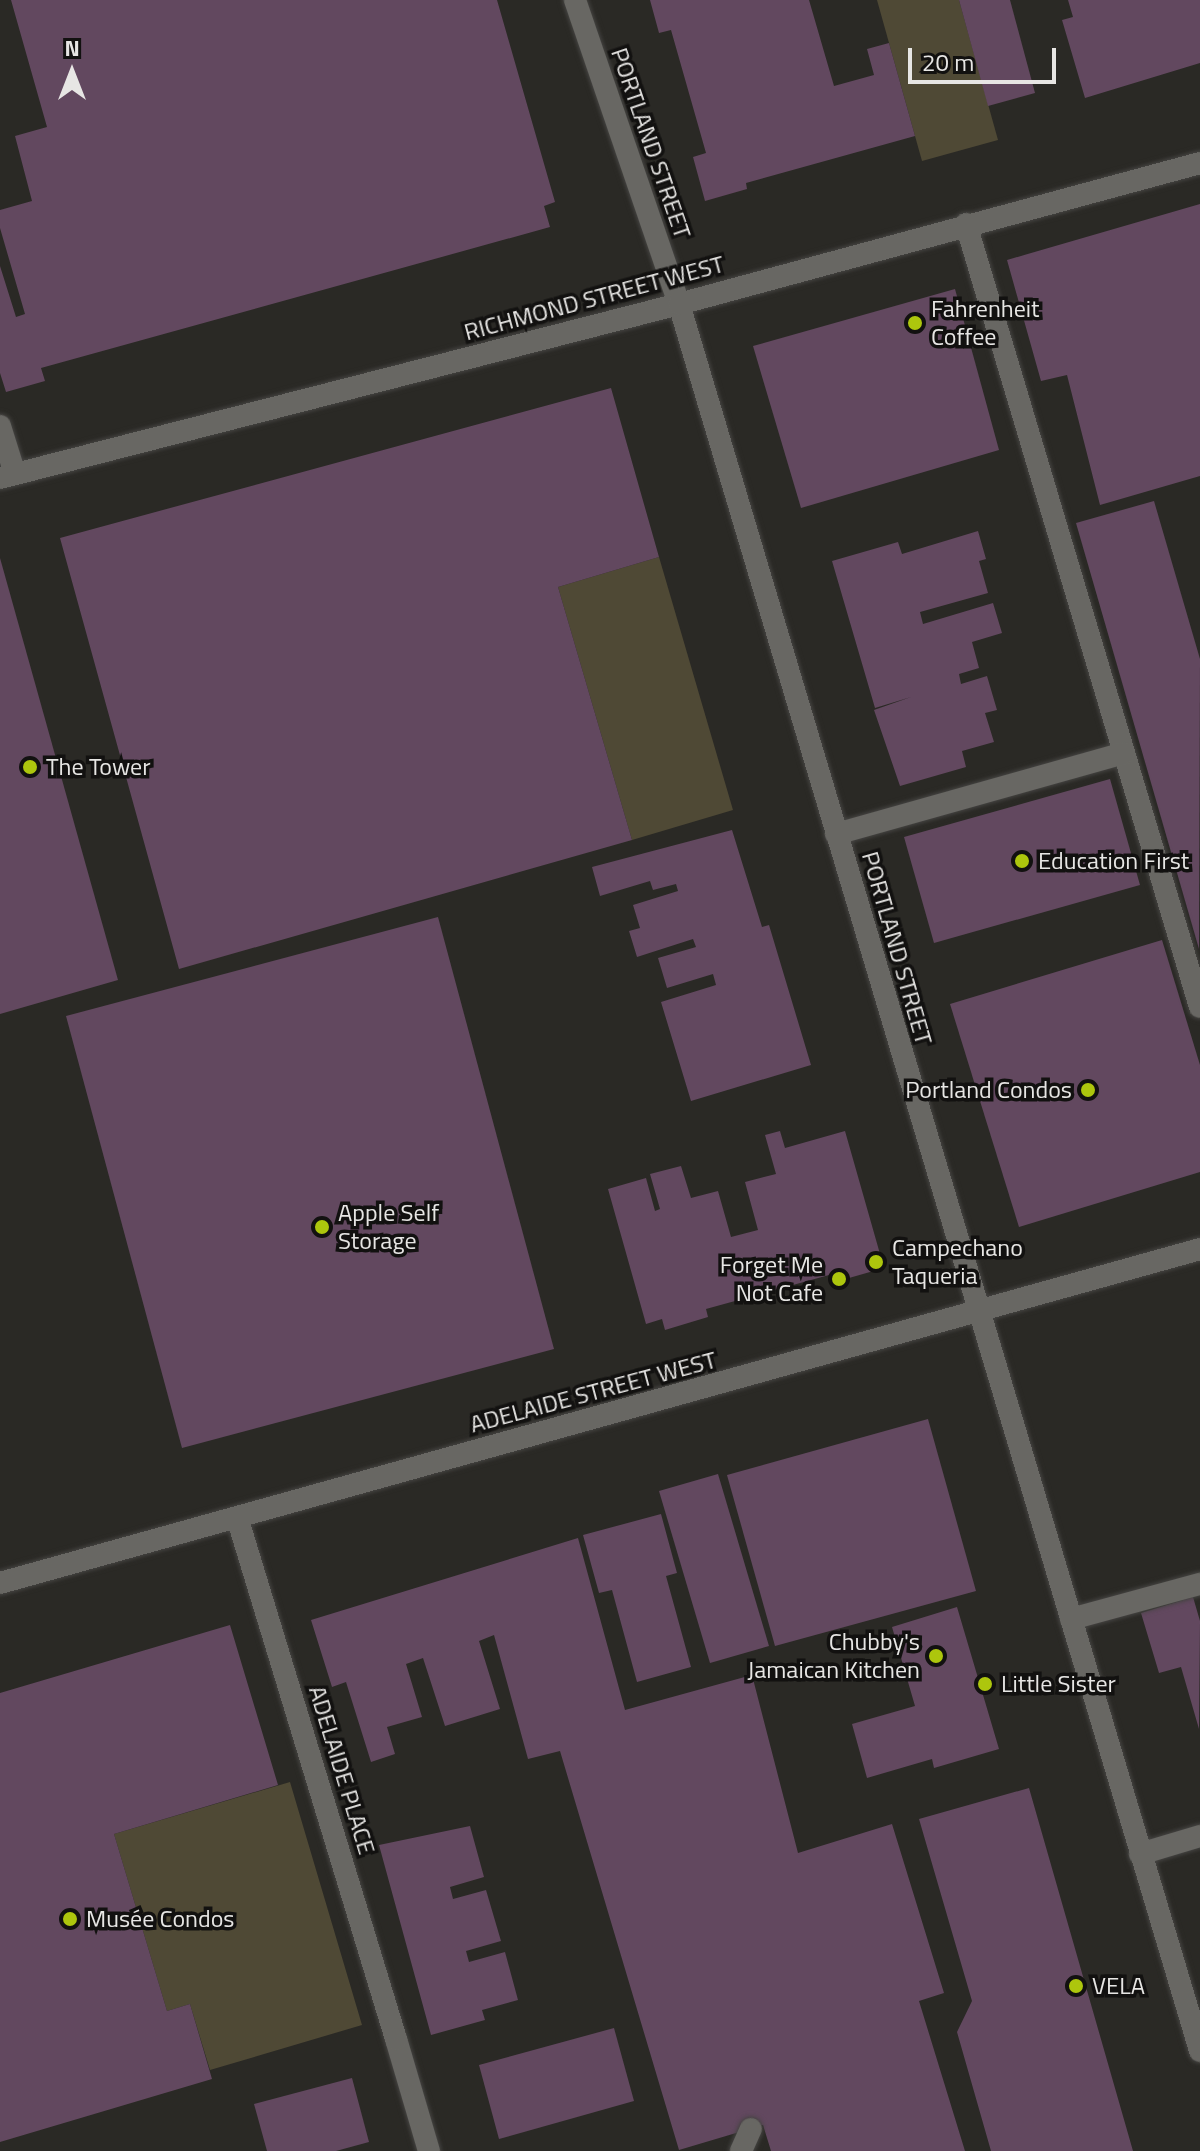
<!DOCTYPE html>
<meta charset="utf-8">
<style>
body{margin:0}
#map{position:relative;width:1200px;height:2151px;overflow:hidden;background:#2a2925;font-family:"Titillium Web",sans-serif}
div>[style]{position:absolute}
.green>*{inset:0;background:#4f4935}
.building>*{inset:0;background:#62485f}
.roads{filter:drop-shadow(0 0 2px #454442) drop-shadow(0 0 2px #454442)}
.service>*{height:22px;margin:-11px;padding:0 11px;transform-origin:11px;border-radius:11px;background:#686763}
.minor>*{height:22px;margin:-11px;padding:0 11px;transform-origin:11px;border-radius:11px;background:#686763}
.secondary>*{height:22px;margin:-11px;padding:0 11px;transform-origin:11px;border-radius:11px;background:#686763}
.dots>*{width:22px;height:22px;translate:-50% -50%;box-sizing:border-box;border:4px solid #121110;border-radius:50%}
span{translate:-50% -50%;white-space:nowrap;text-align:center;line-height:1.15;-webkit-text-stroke:7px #121110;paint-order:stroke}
.street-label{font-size:24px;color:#e7e6e4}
.poi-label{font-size:24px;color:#e7e6e4}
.left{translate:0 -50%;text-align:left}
.right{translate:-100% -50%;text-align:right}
.north{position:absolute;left:32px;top:32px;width:80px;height:80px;-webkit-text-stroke:6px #121110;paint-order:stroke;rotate:0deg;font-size:22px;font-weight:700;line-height:32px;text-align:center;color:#e7e6e4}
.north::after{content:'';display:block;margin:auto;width:28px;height:36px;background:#e7e6e4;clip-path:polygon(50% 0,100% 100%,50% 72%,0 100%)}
.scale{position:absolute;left:908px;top:48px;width:148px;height:36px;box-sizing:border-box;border:4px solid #e7e6e4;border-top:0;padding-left:10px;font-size:24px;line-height:28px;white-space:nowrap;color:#e7e6e4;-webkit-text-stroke:6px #121110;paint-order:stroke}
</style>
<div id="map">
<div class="green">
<i style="clip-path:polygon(877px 0,959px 0,998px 140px,922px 161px)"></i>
<i style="clip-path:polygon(659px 557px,733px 810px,632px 840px,558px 587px)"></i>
<i style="clip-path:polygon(290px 1782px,362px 2025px,210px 2070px,190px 2004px,167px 2011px,114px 1834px)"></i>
</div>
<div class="building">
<i style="clip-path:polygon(11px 0,497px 0,555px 202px,544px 206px,550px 227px,41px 368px,45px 381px,6px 392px,0 373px,0 266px,16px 317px,25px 314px,0 228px,0 210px,32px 201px,15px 136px,47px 127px)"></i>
<i style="clip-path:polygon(650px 0,809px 0,834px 86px,874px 75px,867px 49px,889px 43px,915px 136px,746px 183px,747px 189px,705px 201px,693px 157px,706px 153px,671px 30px,659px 33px)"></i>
<i style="clip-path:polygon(959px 0,1010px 0,1035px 93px,988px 106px)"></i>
<i style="clip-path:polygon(1068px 0,1200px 0,1200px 63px,1085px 98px,1062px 20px,1073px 17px)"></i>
<i style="clip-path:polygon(1200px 204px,1200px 476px,1100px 505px,1067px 375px,1041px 381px,1007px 260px)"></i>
<i style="clip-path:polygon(955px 289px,999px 450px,801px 508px,753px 346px)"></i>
<i style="clip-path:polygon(611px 388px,659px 557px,558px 587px,632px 840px,179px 969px,60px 538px)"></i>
<i style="clip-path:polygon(1154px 501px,1200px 659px,1199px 949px,1076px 523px)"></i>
<i style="clip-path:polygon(978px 531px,986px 559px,979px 561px,988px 593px,920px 612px,923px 624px,993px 603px,1002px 633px,972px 642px,979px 668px,959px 674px,961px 684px,987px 676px,997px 710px,985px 713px,994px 742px,962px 751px,966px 767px,900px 786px,874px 710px,911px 697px,875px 708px,832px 561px,898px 542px,902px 554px)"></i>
<i style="clip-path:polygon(0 558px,118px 980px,0 1014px)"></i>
<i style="clip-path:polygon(1110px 779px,1140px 885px,934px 943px,904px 837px)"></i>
<i style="clip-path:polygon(732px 830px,762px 927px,769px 925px,811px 1065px,691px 1101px,661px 1002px,716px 985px,713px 974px,667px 988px,658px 958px,696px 947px,693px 939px,637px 957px,629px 931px,640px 928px,633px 905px,678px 891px,676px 884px,653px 890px,650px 881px,600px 896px,592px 867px)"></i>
<i style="clip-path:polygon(438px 917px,554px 1349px,182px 1448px,66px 1016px)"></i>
<i style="clip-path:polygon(1162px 940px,1200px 1065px,1200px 1172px,1019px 1227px,950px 1004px)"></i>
<i style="clip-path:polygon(780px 1131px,785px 1148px,845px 1131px,884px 1268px,842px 1280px,840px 1272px,706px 1309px,708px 1317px,665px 1330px,662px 1319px,646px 1324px,608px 1189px,646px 1178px,655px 1211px,660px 1209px,650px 1174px,681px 1166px,691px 1198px,718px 1191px,731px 1237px,758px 1230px,745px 1182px,776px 1174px,765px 1135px)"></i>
<i style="clip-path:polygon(928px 1419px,976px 1591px,775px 1646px,727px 1475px)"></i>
<i style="clip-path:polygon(718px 1474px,769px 1646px,710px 1663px,659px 1491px)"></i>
<i style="clip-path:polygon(661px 1514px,677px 1573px,666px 1576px,691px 1667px,637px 1682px,612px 1590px,599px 1593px,583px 1535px)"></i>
<i style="clip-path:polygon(578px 1538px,625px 1710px,752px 1675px,798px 1853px,892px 1824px,944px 1993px,919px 2001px,965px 2151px,771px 2151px,763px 2125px,679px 2150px,560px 1751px,528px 1759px,494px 1635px,479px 1641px,500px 1709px,445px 1726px,423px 1658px,406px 1664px,422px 1717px,387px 1727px,395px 1754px,371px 1762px,346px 1682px,332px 1687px,311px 1620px)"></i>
<i style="clip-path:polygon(1193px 1597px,1200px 1621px,1199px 1729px,1181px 1667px,1159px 1673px,1141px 1613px)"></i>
<i style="clip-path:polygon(957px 1607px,999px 1749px,934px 1768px,932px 1759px,867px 1778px,852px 1724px,915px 1706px,892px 1627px)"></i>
<i style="clip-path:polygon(230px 1625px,278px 1785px,114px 1834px,167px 2011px,190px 2004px,212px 2079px,0 2142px,0 1693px)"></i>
<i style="clip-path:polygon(1029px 1788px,1133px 2151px,991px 2151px,957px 2032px,972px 2001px,919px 1819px)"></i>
<i style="clip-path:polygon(470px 1826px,484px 1877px,450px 1887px,453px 1899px,486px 1890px,501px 1941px,466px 1951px,469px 1962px,505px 1952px,518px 2000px,482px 2010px,485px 2020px,431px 2035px,379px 1845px)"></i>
<i style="clip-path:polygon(614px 2028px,634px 2101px,499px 2139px,479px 2065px)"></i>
<i style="clip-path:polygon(352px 2078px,369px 2142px,336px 2151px,267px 2151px,254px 2104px)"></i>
</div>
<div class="roads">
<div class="service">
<i style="left:966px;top:224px;width:817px;rotate:73.36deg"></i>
<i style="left:0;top:426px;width:50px;rotate:72.6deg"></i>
<i style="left:836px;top:834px;width:299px;rotate:-15.7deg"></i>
<i style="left:1071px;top:1619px;width:134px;rotate:-15.2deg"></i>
<i style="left:1140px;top:1854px;width:63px;rotate:-16.7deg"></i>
<i style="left:396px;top:2039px;width:117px;rotate:73.6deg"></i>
<i style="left:741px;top:2151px;width:24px;rotate:-66deg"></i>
</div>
<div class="minor">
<i style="left:575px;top:0;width:321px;rotate:71.1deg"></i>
<i style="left:679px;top:304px;width:1823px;rotate:73.39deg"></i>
<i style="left:237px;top:1517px;width:546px;rotate:73.06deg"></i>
</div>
<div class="secondary">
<i style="left:0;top:478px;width:701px;rotate:-14.37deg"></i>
<i style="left:679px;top:304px;width:540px;rotate:-15.14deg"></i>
<i style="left:0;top:1583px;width:1246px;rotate:-15.55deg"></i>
</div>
</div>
<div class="dots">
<i style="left:915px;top:323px;background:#adc60d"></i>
<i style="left:30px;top:767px;background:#adc60d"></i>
<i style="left:1022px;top:861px;background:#adc60d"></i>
<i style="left:1088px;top:1090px;background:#adc60d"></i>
<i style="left:322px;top:1227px;background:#adc60d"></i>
<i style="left:876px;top:1262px;background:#adc60d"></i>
<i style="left:839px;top:1279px;background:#adc60d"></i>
<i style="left:936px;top:1656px;background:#adc60d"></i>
<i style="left:985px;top:1684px;background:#adc60d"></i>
<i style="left:70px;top:1919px;background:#adc60d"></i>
<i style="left:1076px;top:1986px;background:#adc60d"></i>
</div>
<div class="street-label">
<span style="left:651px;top:143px;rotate:71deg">PORTLAND STREET</span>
<span style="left:594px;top:298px;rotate:-15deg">RICHMOND STREET WEST</span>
<span style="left:897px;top:948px;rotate:74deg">PORTLAND STREET</span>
<span style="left:593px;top:1392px;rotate:-15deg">ADELAIDE STREET WEST</span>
<span style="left:342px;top:1770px;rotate:73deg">ADELAIDE PLACE</span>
</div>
<div class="poi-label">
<span class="left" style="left:931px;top:323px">Fahrenheit<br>Coffee</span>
<span class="left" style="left:46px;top:767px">The Tower</span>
<span class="left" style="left:1038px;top:861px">Education First</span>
<span class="right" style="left:1072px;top:1090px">Portland Condos</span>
<span class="left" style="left:338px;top:1227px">Apple Self<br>Storage</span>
<span class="left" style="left:892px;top:1262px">Campechano<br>Taqueria</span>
<span class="right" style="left:823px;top:1279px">Forget Me<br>Not Cafe</span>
<span class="right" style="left:920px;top:1656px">Chubby's<br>Jamaican Kitchen</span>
<span class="left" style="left:1001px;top:1684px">Little Sister</span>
<span class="left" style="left:86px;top:1919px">Musée Condos</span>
<span class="left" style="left:1092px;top:1986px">VELA</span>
</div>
<div class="north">N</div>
<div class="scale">20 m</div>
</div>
